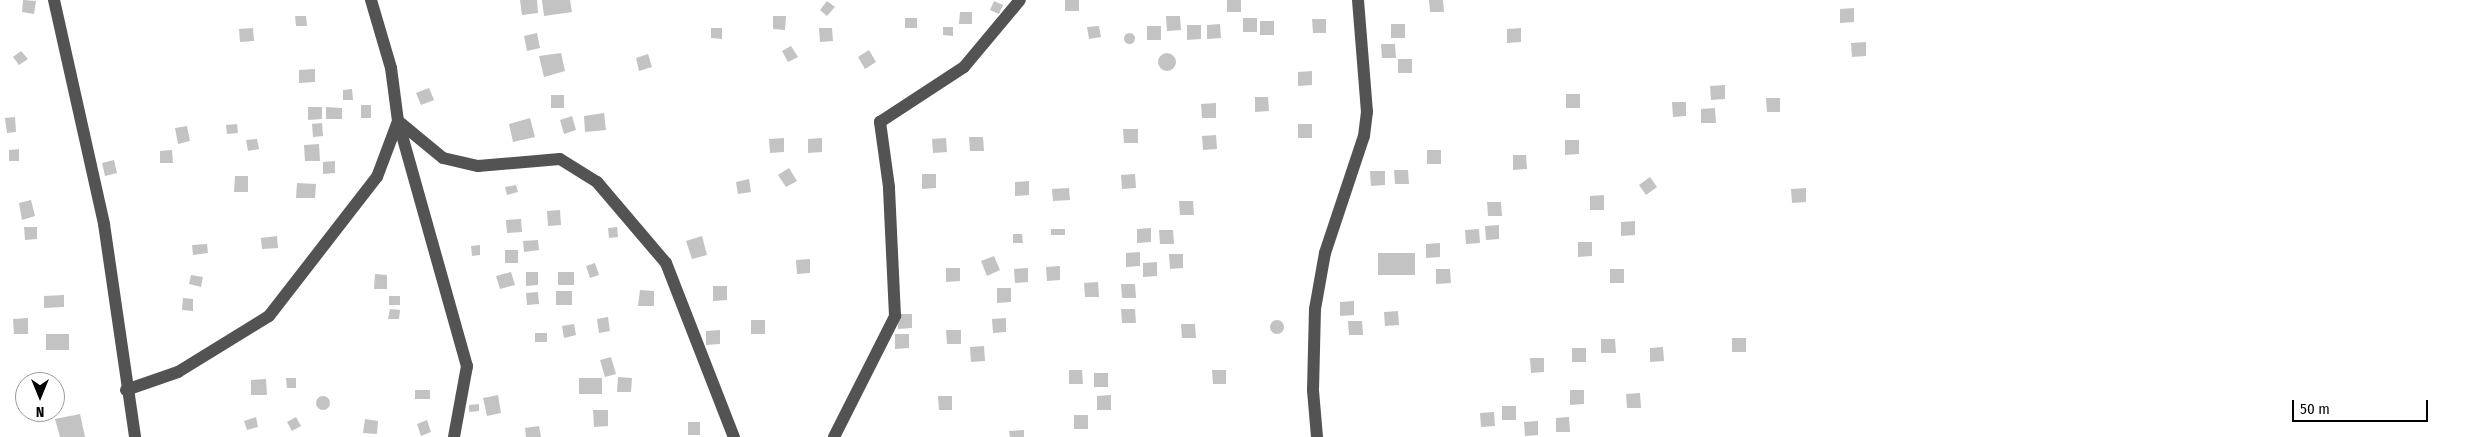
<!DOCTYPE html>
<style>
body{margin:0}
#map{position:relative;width:2469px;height:437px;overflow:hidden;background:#fff;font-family:"Fira Sans Condensed",sans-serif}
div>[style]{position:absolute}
.building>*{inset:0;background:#c3c3c3}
.round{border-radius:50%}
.minor>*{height:12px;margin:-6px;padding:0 6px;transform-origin:6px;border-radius:6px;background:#535353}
span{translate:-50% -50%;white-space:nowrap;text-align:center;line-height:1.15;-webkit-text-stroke:5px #fff;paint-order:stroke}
.north{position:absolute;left:15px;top:372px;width:50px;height:50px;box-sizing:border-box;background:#fff;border:1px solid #999;border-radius:50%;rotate:180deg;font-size:14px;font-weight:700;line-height:20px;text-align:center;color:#000}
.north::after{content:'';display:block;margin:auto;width:18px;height:22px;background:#000;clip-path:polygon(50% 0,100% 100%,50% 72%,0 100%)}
.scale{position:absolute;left:2292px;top:400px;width:136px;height:22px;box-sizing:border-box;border:2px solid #000;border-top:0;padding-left:6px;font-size:15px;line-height:18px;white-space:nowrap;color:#000;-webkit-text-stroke:4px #fff;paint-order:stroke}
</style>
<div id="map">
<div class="building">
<i style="clip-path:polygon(23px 0,36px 1px,34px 14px,22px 12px)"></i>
<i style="clip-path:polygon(520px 0,537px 0,538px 13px,522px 15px)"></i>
<i style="clip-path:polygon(542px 0,570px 0,572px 12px,544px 16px)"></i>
<i style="clip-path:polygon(1065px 0,1079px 0,1079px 11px,1065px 11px)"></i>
<i style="clip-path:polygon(1227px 0,1241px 0,1241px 12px,1227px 12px)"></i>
<i style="clip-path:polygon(1429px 0,1443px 0,1444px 12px,1430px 12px)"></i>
<i style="clip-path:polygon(827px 1px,835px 7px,827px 16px,820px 10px)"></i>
<i style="clip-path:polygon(994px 1px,1003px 5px,999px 14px,990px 10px)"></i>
<i style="clip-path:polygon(1854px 8px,1854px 22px,1840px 23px,1840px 9px)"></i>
<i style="clip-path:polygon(960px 12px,972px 12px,972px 24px,959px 24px)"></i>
<i style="clip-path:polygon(295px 16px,306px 16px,307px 26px,296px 26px)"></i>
<i style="clip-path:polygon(773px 16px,786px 16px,785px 30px,773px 29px)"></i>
<i style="clip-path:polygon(1166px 16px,1180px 16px,1181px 30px,1167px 31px)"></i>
<i style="clip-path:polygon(905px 18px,917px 18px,917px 28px,905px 28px)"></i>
<i style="clip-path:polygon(1243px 18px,1257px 18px,1257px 32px,1243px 32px)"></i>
<i style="clip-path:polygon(1312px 19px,1326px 19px,1326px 33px,1313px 33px)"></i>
<i style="clip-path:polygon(1260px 21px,1274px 21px,1274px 35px,1260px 35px)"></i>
<i style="clip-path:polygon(1220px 24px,1221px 38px,1207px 39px,1207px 25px)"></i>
<i style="clip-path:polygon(1391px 24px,1405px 24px,1405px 38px,1391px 38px)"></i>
<i style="clip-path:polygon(1187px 25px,1201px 25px,1201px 39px,1187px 40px)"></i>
<i style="clip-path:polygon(1099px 26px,1101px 37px,1089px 39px,1087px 27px)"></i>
<i style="clip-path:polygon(1147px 26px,1161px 26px,1161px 40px,1147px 40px)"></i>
<i style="clip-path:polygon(943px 27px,953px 27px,953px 36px,943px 35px)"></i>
<i style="clip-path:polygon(253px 28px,254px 41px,240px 42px,239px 29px)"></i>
<i style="clip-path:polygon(711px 28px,722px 28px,722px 39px,711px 38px)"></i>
<i style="clip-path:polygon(819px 28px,832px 28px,833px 41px,820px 42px)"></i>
<i style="clip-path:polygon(1521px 28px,1521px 42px,1507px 43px,1507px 29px)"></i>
<i class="round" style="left:1123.5px;top:32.5px;width:11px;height:11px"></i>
<i style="clip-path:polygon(537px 33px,540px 48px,527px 51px,524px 36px)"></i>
<i style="clip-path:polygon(1866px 42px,1866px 56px,1852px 57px,1851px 43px)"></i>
<i style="clip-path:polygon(1381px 44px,1395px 44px,1396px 58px,1382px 58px)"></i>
<i style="clip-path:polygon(791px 46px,798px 57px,788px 62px,782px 51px)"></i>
<i style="clip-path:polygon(869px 50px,876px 62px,865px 69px,858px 57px)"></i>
<i style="clip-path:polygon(21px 51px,28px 59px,19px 65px,13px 57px)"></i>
<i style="clip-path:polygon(561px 53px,565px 71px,544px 77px,539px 56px)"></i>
<i class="round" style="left:1158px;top:53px;width:18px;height:18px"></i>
<i style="clip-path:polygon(648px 54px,652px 67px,639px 71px,636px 58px)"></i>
<i style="clip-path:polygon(1398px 59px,1412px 59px,1412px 73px,1398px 73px)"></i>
<i style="clip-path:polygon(315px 69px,315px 82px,299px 83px,299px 70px)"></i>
<i style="clip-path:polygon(1312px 71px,1312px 85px,1298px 86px,1298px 72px)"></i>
<i style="clip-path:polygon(1725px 85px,1725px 99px,1711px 100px,1710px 86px)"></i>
<i style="clip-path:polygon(429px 88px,434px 100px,421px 105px,416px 93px)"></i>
<i style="clip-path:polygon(352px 89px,353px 100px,343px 100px,343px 90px)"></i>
<i style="clip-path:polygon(1566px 94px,1580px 94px,1580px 108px,1566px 108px)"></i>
<i style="clip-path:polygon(551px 95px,564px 95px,564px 108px,551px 108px)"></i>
<i style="clip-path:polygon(1255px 97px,1268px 97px,1269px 111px,1255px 112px)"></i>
<i style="clip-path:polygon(1766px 98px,1780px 98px,1780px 112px,1767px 112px)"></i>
<i style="clip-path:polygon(1672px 102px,1686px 102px,1686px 116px,1673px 117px)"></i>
<i style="clip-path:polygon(1216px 103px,1216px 118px,1202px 118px,1201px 104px)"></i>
<i style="clip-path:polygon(361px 105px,371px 105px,371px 118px,361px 118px)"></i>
<i style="clip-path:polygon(308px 107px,322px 107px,322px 119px,308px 120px)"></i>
<i style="clip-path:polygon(326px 107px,342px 108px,342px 119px,326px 119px)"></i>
<i style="clip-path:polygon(1715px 108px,1716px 123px,1701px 123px,1701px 109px)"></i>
<i style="clip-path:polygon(604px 113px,606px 130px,585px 132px,584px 116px)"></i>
<i style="clip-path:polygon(572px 116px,576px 130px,564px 134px,560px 120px)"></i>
<i style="clip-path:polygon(15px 117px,16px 132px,7px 133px,5px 118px)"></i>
<i style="clip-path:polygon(530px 118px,535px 137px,513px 142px,509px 124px)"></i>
<i style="clip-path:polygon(322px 123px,323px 136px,313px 137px,312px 124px)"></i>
<i style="clip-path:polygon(237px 124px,238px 133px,227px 134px,226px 125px)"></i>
<i style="clip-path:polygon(1298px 124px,1312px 124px,1312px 138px,1298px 138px)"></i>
<i style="clip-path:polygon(187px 126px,190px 141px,178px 144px,175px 128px)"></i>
<i style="clip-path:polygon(1123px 129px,1138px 129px,1138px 143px,1124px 143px)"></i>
<i style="clip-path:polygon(1216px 135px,1217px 149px,1203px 150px,1202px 136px)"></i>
<i style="clip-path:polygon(969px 137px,983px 137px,984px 151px,970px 151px)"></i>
<i style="clip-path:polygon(784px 138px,784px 152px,770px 153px,769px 139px)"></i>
<i style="clip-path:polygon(822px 138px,822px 152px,808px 153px,808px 139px)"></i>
<i style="clip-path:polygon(946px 138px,947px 152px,933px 153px,932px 139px)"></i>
<i style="clip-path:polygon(257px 139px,259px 149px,248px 151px,246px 140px)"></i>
<i style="clip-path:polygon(1565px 140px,1579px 140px,1579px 154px,1565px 155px)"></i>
<i style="clip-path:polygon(319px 144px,320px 161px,305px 161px,304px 145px)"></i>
<i style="clip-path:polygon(19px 149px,19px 161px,9px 161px,9px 150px)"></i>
<i style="clip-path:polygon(172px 150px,173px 163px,160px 163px,160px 151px)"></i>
<i style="clip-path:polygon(1427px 150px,1441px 150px,1441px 164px,1427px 164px)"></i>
<i style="clip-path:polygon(1513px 155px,1526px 155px,1527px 169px,1513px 170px)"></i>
<i style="clip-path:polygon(114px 160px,117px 173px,105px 176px,102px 163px)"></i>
<i style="clip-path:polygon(335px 161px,335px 173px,323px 174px,323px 162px)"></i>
<i style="clip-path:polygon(789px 168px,797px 181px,786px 187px,778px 175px)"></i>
<i style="clip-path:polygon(1394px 170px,1408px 170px,1409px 184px,1395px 184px)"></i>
<i style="clip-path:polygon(1370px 171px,1385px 171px,1385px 185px,1371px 186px)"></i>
<i style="clip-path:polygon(922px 174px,936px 174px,936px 188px,922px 189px)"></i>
<i style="clip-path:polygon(1135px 174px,1136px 188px,1122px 189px,1121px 175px)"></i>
<i style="clip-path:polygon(235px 176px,248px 176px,248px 192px,234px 192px)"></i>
<i style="clip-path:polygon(1650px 177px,1657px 187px,1646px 195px,1639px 185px)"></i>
<i style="clip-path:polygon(749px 179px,751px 192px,738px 194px,736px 182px)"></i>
<i style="clip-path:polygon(1029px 181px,1029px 195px,1015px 196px,1015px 182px)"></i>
<i style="clip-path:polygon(297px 183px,316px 184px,315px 198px,296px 198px)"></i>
<i style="clip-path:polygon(516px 185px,518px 192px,507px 195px,505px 187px)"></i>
<i style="clip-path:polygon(1069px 188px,1070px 200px,1053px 201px,1052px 189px)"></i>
<i style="clip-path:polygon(1806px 188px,1806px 202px,1792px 203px,1791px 189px)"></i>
<i style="clip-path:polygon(1604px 195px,1604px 210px,1590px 210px,1590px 196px)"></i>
<i style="clip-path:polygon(31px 200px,35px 216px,22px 220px,19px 203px)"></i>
<i style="clip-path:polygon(1179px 201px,1193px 201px,1194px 215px,1180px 215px)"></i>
<i style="clip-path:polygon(1487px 202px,1501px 202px,1502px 216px,1488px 216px)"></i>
<i style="clip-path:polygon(560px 210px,561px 225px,548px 226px,547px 211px)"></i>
<i style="clip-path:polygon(521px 219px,522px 232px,507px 233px,506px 220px)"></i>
<i style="clip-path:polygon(1635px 221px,1635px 235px,1621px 236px,1621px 222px)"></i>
<i style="clip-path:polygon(1499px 225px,1499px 239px,1486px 240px,1485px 226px)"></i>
<i style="clip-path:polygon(24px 227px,37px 227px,37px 239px,25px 240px)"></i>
<i style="clip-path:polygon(617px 227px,618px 237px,609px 238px,608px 228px)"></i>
<i style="clip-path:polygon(1151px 228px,1151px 242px,1137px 243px,1137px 229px)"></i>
<i style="clip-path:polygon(1051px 229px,1065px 229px,1065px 235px,1051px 235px)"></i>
<i style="clip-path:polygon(1479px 229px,1480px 243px,1466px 244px,1465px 230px)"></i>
<i style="clip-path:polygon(1159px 230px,1173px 230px,1174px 244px,1160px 244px)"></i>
<i style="clip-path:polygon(1013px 234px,1022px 234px,1023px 243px,1013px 243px)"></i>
<i style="clip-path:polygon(277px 236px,278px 248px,262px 249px,261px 238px)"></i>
<i style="clip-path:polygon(702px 236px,707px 255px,692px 259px,686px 241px)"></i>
<i style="clip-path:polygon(538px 240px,539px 250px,524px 252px,523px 241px)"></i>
<i style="clip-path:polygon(1578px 242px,1592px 242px,1592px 256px,1578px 257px)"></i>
<i style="clip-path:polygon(1440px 243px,1440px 257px,1426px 258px,1426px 244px)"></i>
<i style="clip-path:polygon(207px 244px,208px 253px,193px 255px,192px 245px)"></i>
<i style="clip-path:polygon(480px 245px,480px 255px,472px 256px,471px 246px)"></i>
<i style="clip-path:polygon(505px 250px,518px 250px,518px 263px,505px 263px)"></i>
<i style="clip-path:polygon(1140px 252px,1140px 266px,1126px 267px,1126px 253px)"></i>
<i style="clip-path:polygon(1378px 253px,1415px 253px,1415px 275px,1378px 275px)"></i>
<i style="clip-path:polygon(1169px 254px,1183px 254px,1183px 268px,1170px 269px)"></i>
<i style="clip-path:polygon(994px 256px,1000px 270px,987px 276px,981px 261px)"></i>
<i style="clip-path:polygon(810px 259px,810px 273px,797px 274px,796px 260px)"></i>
<i style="clip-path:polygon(1157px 262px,1157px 276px,1143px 277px,1143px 263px)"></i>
<i style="clip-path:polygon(595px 263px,599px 275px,590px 278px,586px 266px)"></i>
<i style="clip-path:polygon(1060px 266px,1060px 280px,1047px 281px,1046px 267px)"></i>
<i style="clip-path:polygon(946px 268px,960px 268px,960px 281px,946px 282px)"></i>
<i style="clip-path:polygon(1028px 268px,1028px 282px,1015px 283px,1014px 269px)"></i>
<i style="clip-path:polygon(1436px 269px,1450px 269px,1451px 283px,1436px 284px)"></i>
<i style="clip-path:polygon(1610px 269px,1624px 269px,1624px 283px,1610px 283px)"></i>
<i style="clip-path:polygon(511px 272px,515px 285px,500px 289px,496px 276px)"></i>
<i style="clip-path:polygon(526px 272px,538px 272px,538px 285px,526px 286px)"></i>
<i style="clip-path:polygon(558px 272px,574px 272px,574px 285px,558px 285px)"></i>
<i style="clip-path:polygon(375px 274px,387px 275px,387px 289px,374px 289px)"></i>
<i style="clip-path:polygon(191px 275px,203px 277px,201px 287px,189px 284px)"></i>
<i style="clip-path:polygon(1098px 282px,1099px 297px,1085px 297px,1084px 283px)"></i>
<i style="clip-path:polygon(1121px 284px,1135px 284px,1136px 298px,1122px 298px)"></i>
<i style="clip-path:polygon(713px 286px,727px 286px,727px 300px,713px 301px)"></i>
<i style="clip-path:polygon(997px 288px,1011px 288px,1011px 302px,997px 303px)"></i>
<i style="clip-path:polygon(640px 290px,654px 291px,654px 306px,638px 306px)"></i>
<i style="clip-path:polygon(556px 291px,572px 291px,572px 305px,556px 305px)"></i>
<i style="clip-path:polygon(538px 292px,539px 304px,527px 305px,526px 293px)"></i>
<i style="clip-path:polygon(64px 295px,64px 307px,44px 308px,44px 296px)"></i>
<i style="clip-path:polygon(389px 296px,400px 296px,400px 305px,389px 305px)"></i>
<i style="clip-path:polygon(183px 298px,193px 299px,193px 311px,182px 310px)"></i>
<i style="clip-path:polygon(1354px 301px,1354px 315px,1340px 316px,1340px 302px)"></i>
<i style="clip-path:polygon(390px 309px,400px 310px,399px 319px,388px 319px)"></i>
<i style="clip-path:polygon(1121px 309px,1135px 309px,1136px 323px,1122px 323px)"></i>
<i style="clip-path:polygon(1398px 311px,1399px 325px,1385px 326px,1384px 312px)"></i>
<i style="clip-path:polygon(898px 314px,912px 314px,912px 328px,898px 329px)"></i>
<i style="clip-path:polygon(608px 317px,610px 331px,599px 333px,597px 319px)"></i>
<i style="clip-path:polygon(28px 318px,28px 334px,14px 334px,13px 319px)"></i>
<i style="clip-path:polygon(1006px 318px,1006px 332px,993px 333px,992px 319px)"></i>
<i style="clip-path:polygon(751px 320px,765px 320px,765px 334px,751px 334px)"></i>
<i class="round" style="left:1270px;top:320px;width:14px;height:14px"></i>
<i style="clip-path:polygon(1348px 321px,1362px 321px,1363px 335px,1349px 335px)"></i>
<i style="clip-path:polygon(574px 324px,576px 335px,564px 338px,562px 326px)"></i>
<i style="clip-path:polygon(1181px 324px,1195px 324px,1196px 338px,1182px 338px)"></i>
<i style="clip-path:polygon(720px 330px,720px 344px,706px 345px,706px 331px)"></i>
<i style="clip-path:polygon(946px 330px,961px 330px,961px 344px,947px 344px)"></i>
<i style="clip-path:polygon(535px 333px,547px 333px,547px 342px,535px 342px)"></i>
<i style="clip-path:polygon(46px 334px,69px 334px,69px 350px,46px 350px)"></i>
<i style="clip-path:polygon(895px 334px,909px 334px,909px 348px,895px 349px)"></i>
<i style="clip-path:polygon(1732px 338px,1746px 338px,1746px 352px,1732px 352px)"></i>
<i style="clip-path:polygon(1601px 339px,1615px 339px,1616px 353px,1601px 353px)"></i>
<i style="clip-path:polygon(984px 346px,985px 361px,971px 362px,970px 347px)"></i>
<i style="clip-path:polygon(1663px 347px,1664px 361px,1650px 362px,1650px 348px)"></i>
<i style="clip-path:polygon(1572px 348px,1586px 348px,1586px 362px,1572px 362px)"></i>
<i style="clip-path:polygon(611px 357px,616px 374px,605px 377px,600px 360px)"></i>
<i style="clip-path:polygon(1530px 358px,1544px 358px,1544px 372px,1531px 373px)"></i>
<i style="clip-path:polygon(1069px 370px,1082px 370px,1083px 384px,1069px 384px)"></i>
<i style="clip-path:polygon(1212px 370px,1226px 370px,1226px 384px,1213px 384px)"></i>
<i style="clip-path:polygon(1094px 373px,1108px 373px,1108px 387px,1094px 387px)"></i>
<i style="clip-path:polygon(618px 377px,632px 378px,631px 392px,617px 392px)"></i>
<i style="clip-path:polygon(286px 378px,296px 378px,296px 388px,287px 388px)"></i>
<i style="clip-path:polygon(579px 378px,602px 378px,602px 394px,579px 394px)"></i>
<i style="clip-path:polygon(266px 379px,267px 395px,251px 395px,251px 380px)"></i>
<i style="clip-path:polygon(415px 390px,430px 390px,430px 399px,415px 399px)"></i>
<i style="clip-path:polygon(1570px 390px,1584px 390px,1584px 404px,1570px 405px)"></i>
<i style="clip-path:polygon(1640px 393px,1641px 408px,1627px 408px,1626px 394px)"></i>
<i style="clip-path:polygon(498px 395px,501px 413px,487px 416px,483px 398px)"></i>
<i style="clip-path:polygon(1111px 395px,1111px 410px,1097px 410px,1097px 396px)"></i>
<i class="round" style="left:316px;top:396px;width:14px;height:14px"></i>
<i style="clip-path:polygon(938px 396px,952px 396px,952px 410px,939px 410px)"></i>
<i style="clip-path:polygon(479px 404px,479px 411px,469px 412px,469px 405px)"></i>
<i style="clip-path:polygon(1502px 406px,1516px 406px,1516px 420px,1502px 420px)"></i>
<i style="clip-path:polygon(593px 410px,608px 410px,608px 426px,594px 427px)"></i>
<i style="clip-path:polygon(1494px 412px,1495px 426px,1481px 427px,1480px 413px)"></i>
<i style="clip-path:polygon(80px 414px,85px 437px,60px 437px,55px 419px)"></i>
<i style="clip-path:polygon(1074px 415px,1088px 415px,1088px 429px,1074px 429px)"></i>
<i style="clip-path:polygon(256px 417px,258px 427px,247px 430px,244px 421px)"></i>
<i style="clip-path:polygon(296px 417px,301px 426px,292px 431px,287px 422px)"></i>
<i style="clip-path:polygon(1569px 417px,1570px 432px,1556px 432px,1556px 418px)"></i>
<i style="clip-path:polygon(365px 419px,378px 421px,377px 434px,363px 433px)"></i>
<i style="clip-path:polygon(427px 420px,431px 432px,421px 436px,417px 424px)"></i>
<i style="clip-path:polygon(1538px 421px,1538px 435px,1525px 436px,1524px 422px)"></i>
<i style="clip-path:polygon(688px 422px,700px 422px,700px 435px,688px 435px)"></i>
<i style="clip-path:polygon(539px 426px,541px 437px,526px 437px,525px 428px)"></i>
<i style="clip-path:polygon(1024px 430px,1024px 437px,1010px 437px,1009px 431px)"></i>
</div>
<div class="minor">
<i style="left:54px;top:0;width:230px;rotate:77.4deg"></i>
<i style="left:104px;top:224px;width:215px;rotate:81.7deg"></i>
<i style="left:398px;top:121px;width:58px;rotate:39.4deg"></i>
<i style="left:443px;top:158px;width:36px;rotate:13deg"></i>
<i style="left:478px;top:166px;width:82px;rotate:-4.9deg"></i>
<i style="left:560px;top:159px;width:44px;rotate:31.9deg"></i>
<i style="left:597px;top:182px;width:106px;rotate:49.6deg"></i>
<i style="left:666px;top:263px;width:187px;rotate:68.7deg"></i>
<i style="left:398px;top:121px;width:255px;rotate:74.3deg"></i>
<i style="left:467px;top:366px;width:72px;rotate:100.4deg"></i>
<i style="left:126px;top:390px;width:55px;rotate:-19.1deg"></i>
<i style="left:178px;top:372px;width:107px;rotate:-31.6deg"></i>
<i style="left:269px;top:316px;width:176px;rotate:-52.2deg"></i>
<i style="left:377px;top:177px;width:60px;rotate:-69.4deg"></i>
<i style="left:398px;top:121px;width:53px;rotate:-97.5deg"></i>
<i style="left:391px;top:68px;width:71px;rotate:-106.4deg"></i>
<i style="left:834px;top:437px;width:136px;rotate:-63.2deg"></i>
<i style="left:895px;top:316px;width:129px;rotate:-92.7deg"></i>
<i style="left:889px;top:187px;width:66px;rotate:-97.9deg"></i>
<i style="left:880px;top:122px;width:100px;rotate:-33.2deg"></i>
<i style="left:964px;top:67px;width:87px;rotate:-50.1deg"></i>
<i style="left:1317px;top:437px;width:47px;rotate:-94.9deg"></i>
<i style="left:1313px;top:390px;width:81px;rotate:-88.6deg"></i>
<i style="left:1315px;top:309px;width:57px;rotate:-79.9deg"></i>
<i style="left:1325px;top:253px;width:123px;rotate:-71.6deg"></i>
<i style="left:1364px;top:136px;width:24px;rotate:-83deg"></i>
<i style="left:1367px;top:112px;width:112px;rotate:-94.6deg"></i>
</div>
<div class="north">N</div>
<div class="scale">50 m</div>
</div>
